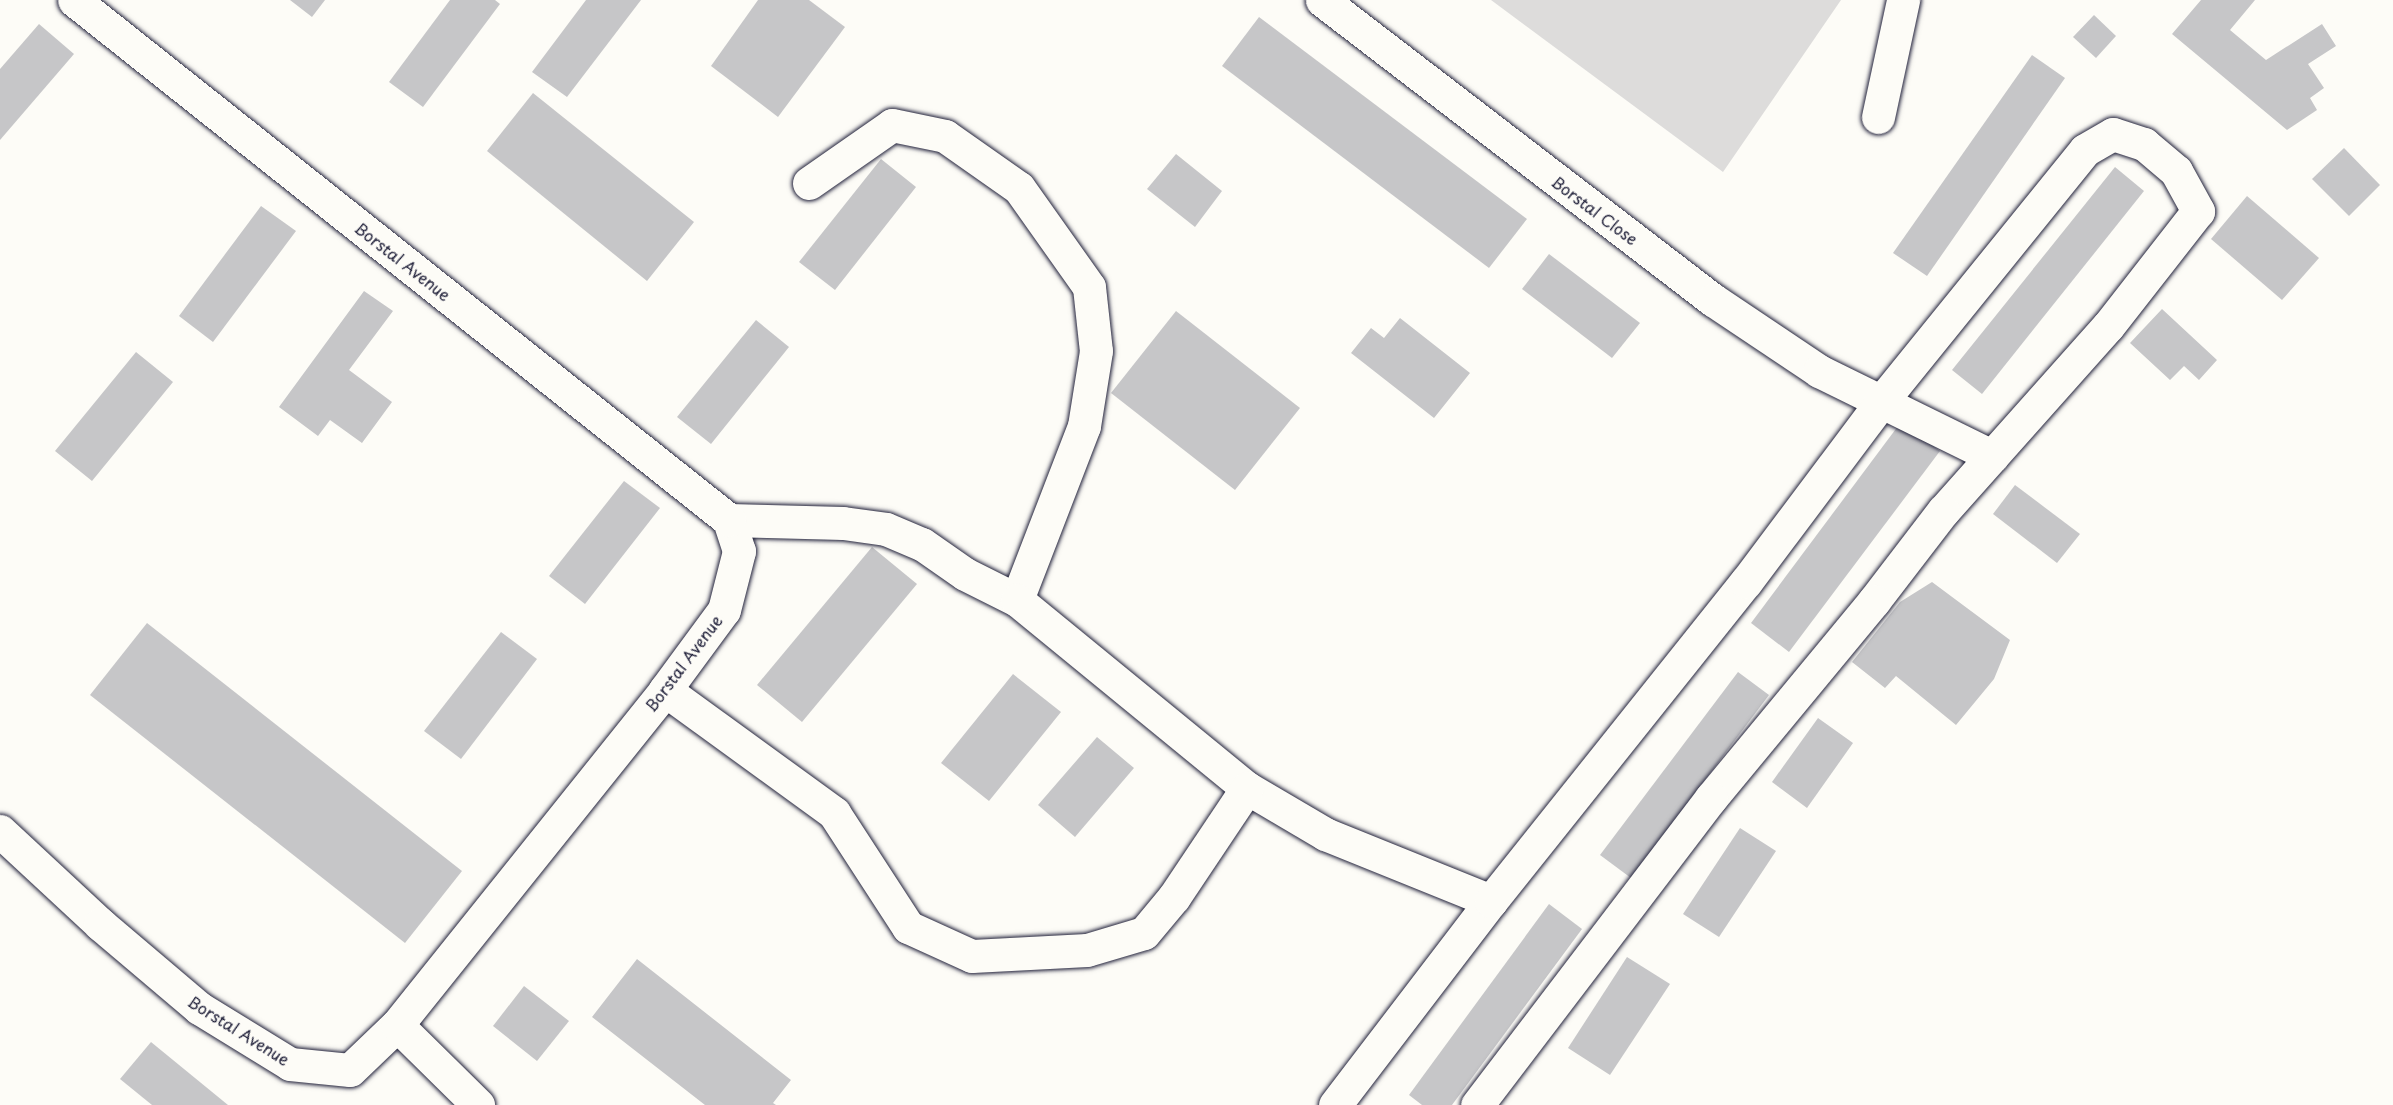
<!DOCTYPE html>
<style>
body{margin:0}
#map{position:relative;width:2393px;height:1105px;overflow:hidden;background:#fdfcf7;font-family:"Playpen Sans",sans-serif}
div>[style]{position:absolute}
.green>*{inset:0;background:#dddcdb}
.building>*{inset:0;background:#c6c6c8}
.roads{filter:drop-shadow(0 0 2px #22223b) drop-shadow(0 0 2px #22223b)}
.minor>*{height:33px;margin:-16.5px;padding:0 16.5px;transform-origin:16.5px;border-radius:16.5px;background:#fdfcf7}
span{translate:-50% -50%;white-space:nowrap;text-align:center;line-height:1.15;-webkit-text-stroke:4.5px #fdfcf7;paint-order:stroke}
.street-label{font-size:16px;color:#22223b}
</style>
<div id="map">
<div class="green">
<i style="clip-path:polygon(1491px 0,1841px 0,1723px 172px)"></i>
</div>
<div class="building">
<i style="clip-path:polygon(290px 0,325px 0,312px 17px)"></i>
<i style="clip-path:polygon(450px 0,495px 0,500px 4px,423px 107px,389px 82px)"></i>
<i style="clip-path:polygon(586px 0,641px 0,567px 97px,532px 72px)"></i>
<i style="clip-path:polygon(758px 0,809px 0,845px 27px,778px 117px,711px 66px)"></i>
<i style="clip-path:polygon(2201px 0,2255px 0,2230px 30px,2266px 60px,2322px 24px,2336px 46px,2308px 64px,2324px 88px,2310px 98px,2317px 110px,2287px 130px,2172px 34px)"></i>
<i style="clip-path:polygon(2094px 15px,2116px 36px,2096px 58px,2073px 37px)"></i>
<i style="clip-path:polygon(1259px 17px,1527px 219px,1489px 268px,1222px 66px)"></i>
<i style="clip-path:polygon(39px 24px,74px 54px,0 140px,0 69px)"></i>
<i style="clip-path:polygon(2032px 55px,2065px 78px,1927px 276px,1893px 253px)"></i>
<i style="clip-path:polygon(533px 93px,694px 222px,647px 281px,487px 151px)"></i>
<i style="clip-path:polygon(2344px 148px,2380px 185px,2349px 216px,2312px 179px)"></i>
<i style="clip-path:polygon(1176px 154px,1222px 191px,1195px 227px,1147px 189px)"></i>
<i style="clip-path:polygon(881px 159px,916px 187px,835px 290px,799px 262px)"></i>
<i style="clip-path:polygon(2115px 167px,2144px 191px,1982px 394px,1952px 370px)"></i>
<i style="clip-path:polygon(2247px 196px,2319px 258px,2282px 300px,2211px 239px)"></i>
<i style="clip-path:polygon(261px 206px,296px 231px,213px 342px,179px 316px)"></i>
<i style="clip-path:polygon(1549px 254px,1640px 323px,1612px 358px,1522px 289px)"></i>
<i style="clip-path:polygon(364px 291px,393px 311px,349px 370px,392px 402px,362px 443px,330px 420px,318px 436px,279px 407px)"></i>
<i style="clip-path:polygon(2162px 309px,2217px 360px,2199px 380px,2184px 366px,2170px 380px,2130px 343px)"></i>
<i style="clip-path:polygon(1176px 311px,1300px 408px,1235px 490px,1111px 393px)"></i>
<i style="clip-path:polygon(1400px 318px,1470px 373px,1434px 418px,1351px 353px,1371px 328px,1384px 338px)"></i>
<i style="clip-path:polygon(756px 320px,789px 347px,711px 444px,677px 417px)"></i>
<i style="clip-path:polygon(136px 352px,173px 382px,92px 481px,55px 451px)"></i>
<i style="clip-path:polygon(1901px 422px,1940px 451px,1789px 652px,1751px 623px)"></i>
<i style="clip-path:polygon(624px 481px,660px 508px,585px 604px,549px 576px)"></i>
<i style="clip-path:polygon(2015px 485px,2080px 534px,2057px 563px,1993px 514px)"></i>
<i style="clip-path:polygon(872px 547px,917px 584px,802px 722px,757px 685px)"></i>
<i style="clip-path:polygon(1932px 582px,2010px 640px,1994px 679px,1956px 725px,1896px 676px,1885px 688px,1852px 662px,1900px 602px)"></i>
<i style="clip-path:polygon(147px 623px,462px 871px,405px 943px,90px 695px)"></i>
<i style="clip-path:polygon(501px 632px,537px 659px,461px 759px,424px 731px)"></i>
<i style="clip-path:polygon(1738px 672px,1769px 695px,1631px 878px,1600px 855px)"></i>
<i style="clip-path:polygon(1013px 674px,1061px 712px,989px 801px,941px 763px)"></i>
<i style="clip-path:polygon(1818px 718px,1853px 743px,1807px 808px,1772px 782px)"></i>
<i style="clip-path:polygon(1097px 737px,1134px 768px,1075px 837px,1038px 805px)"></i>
<i style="clip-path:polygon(1740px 828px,1776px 851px,1719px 937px,1683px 914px)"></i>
<i style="clip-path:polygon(1549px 904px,1582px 929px,1452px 1105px,1422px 1105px,1409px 1095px)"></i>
<i style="clip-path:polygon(1627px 957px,1670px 984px,1610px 1075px,1568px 1048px)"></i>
<i style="clip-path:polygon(637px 959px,791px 1080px,773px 1103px,776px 1105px,705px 1105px,592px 1017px)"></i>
<i style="clip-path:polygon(524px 986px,569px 1021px,537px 1061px,493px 1026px)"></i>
<i style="clip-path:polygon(151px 1042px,228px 1105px,152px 1105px,120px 1079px)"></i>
</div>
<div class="roads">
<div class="minor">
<i style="left:1322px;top:0;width:493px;rotate:37.5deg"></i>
<i style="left:1713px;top:300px;width:128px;rotate:33.8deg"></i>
<i style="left:1819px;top:371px;width:193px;rotate:26.2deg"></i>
<i style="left:1878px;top:117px;width:120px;rotate:-77.9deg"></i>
<i style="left:809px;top:183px;width:101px;rotate:-34.9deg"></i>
<i style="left:892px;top:125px;width:54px;rotate:11.7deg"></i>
<i style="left:945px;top:136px;width:90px;rotate:35.1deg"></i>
<i style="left:1019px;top:188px;width:121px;rotate:54.7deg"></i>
<i style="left:1089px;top:287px;width:64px;rotate:83.8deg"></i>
<i style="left:1096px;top:351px;width:76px;rotate:99.1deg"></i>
<i style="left:1084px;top:426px;width:186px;rotate:111.1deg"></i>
<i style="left:729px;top:520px;width:114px;rotate:1.5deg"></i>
<i style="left:843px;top:523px;width:43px;rotate:7.9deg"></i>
<i style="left:886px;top:529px;width:39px;rotate:23deg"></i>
<i style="left:922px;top:544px;width:52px;rotate:34.9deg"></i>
<i style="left:965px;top:574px;width:58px;rotate:26.6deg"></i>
<i style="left:1017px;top:600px;width:297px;rotate:39.3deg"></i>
<i style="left:1247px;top:788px;width:91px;rotate:30.5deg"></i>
<i style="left:1325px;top:834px;width:179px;rotate:22deg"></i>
<i style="left:665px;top:690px;width:209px;rotate:36deg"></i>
<i style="left:834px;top:813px;width:136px;rotate:57deg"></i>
<i style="left:908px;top:927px;width:70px;rotate:24.4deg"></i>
<i style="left:972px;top:956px;width:115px;rotate:-3deg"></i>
<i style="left:1087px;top:950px;width:59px;rotate:-16.6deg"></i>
<i style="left:1144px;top:933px;width:47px;rotate:-50.2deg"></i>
<i style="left:1174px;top:897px;width:131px;rotate:-56.2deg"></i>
<i style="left:0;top:831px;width:137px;rotate:42.9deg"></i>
<i style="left:100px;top:924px;width:130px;rotate:40.3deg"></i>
<i style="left:199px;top:1008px;width:107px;rotate:31.6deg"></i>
<i style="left:290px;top:1064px;width:60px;rotate:5.7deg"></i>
<i style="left:350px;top:1070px;width:65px;rotate:-43.8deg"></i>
<i style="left:397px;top:1025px;width:429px;rotate:-51.3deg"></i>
<i style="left:665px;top:690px;width:99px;rotate:-53.6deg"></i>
<i style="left:724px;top:610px;width:61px;rotate:-75.7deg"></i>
<i style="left:739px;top:551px;width:33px;rotate:-108deg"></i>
<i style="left:729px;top:520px;width:836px;rotate:-141.55deg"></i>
<i style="left:397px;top:1025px;width:114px;rotate:44.6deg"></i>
<i style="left:1335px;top:1105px;width:257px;rotate:-52.6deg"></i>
<i style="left:1491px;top:901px;width:408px;rotate:-51.4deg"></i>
<i style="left:1746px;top:582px;width:225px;rotate:-53.1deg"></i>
<i style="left:1881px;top:402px;width:324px;rotate:-51deg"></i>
<i style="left:2085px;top:150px;width:32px;rotate:-30deg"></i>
<i style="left:2113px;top:134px;width:33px;rotate:18deg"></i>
<i style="left:2144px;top:144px;width:42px;rotate:40.2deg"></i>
<i style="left:2176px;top:171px;width:46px;rotate:61.2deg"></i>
<i style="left:2198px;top:211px;width:146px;rotate:128deg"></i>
<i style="left:2108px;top:326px;width:248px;rotate:131.7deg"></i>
<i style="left:1943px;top:511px;width:113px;rotate:127.5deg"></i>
<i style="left:1874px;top:601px;width:256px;rotate:129.6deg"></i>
<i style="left:1711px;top:798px;width:386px;rotate:127.3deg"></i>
</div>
</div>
<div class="street-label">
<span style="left:1595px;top:210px;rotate:37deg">Borstal Close</span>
<span style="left:403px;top:261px;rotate:38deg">Borstal Avenue</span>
<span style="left:683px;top:663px;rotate:-53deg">Borstal Avenue</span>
<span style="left:239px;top:1030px;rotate:32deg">Borstal Avenue</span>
</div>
</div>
